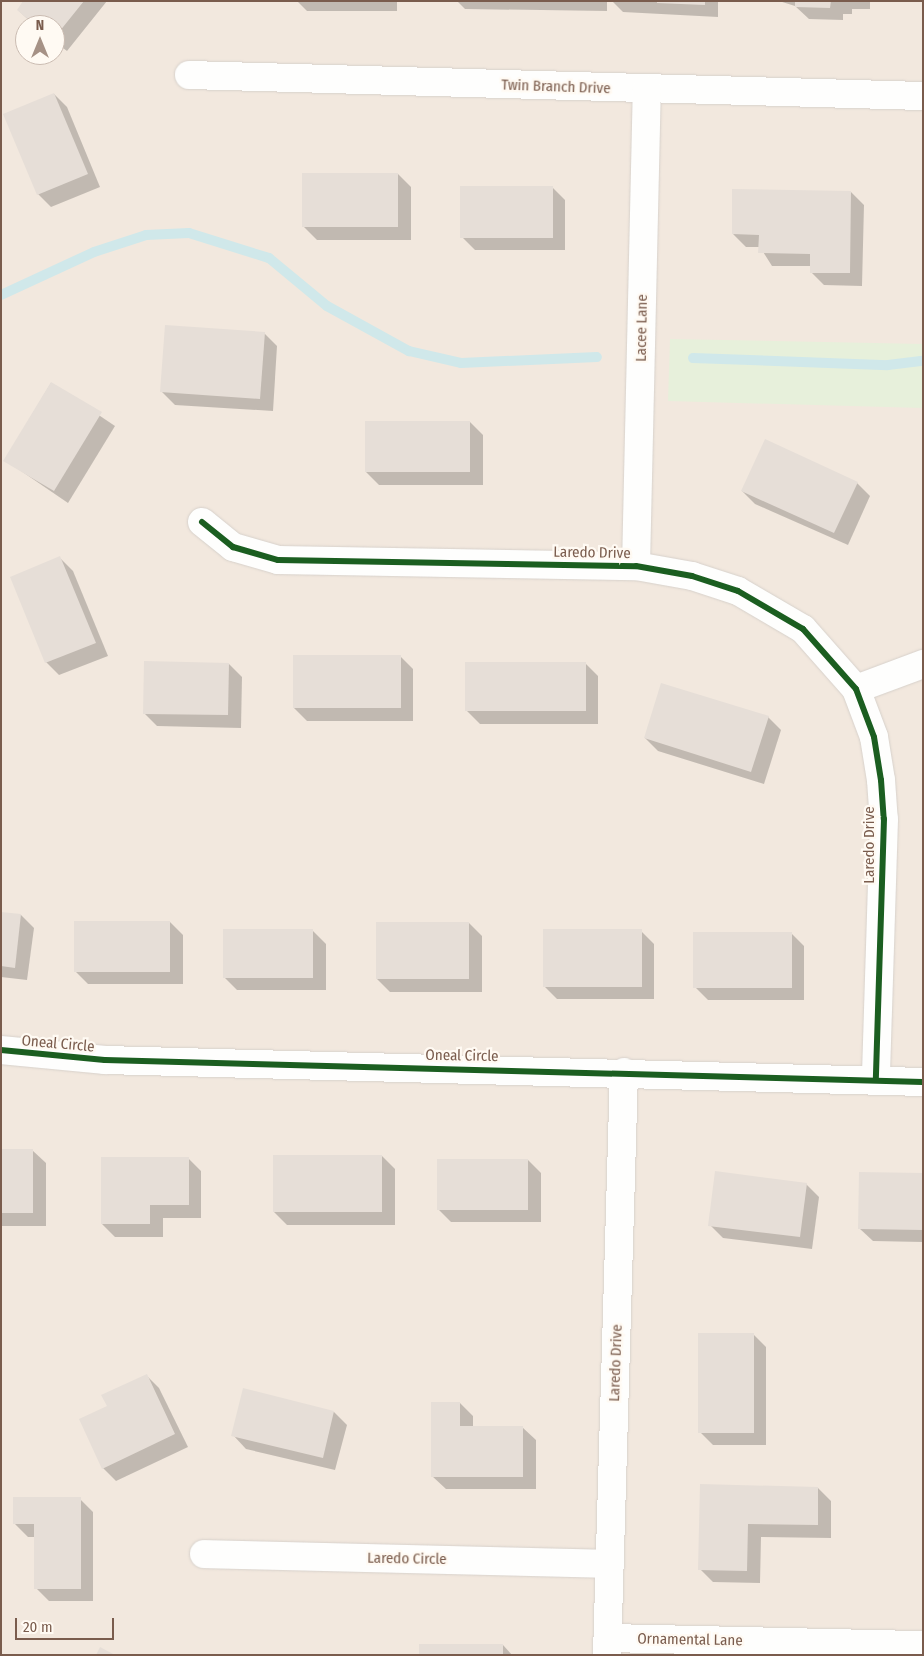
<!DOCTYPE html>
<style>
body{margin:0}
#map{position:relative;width:924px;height:1656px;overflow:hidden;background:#f9f5f0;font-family:"Fira Sans Condensed",sans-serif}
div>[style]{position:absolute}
.residential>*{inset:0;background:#f2e8de}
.green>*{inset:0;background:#e7f0db}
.shadow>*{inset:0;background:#0003}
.stream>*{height:10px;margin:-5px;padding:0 5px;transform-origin:5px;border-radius:5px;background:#d0e8ea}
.building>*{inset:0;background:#e6ded7}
.roads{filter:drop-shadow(0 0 1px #d7d1cb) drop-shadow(0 0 1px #d7d1cb)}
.street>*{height:28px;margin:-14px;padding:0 14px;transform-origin:14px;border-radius:14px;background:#fefefd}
.cycleway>*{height:6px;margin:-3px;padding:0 3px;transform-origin:3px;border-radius:3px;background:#1b5e20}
span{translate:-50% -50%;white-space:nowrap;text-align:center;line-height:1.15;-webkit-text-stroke:4.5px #fffaf3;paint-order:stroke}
.street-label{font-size:15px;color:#7a5c4d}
.frame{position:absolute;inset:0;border:2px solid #7a5c4d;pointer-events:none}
.north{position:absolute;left:15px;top:15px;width:50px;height:50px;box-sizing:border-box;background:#fffaf3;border:1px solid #cabbb1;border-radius:50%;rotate:0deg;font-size:14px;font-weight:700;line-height:20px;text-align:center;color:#7a5c4d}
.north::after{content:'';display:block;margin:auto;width:18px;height:22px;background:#a69286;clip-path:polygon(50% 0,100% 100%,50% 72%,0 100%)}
.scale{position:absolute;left:15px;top:1618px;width:99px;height:22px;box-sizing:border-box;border:2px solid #7a5c4d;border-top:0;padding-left:6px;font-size:15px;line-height:18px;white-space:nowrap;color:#7a5c4d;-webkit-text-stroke:4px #fffaf3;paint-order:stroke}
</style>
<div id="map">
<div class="residential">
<i style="clip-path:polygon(evenodd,1px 1px,923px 1px,923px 1655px,1px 1655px,1px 1px,25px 25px,55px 25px,55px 55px,25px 55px,25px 25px)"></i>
</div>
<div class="green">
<i style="clip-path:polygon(670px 339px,923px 344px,923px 408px,668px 401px)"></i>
</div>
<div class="shadow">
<i style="clip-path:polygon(25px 1px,107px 1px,67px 51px,55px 42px,55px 25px,34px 25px,18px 10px)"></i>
<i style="clip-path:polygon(297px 1px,397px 1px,397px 11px,307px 11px)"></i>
<i style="clip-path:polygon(457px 1px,607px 1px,607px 11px,465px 9px)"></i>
<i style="clip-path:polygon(612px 1px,718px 1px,718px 17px,623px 12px)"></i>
<i style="clip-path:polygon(779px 1px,870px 1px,870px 9px,852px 9px,852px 14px,843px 14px,843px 20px,809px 19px,795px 6px)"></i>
<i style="clip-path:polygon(54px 94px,67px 107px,100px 187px,51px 207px,38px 194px)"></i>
<i style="clip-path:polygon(398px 174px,411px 187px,411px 240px,317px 240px,304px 227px)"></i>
<i style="clip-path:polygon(552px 187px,565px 200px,565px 250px,475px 250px,462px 237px)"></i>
<i style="clip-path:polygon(851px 192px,864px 205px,862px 286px,824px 285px,811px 272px,811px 266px,772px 266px,760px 247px,746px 247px,733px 234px)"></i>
<i style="clip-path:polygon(264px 333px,277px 346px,273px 411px,175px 405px,162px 392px)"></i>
<i style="clip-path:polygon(51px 383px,115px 426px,68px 503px,5px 460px)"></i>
<i style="clip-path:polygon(470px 422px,483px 435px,483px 485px,379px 485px,366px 472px)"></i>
<i style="clip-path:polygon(857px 483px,870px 496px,848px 545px,755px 504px,742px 491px)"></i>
<i style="clip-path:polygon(60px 558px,73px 571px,108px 656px,59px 675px,46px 662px)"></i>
<i style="clip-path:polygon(400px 656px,413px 669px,413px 721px,307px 721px,294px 708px)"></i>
<i style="clip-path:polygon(585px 663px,598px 676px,598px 724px,480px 724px,467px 711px)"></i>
<i style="clip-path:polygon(229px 664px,242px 677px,241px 728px,157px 726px,144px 713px)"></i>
<i style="clip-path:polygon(768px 717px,781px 730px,764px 784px,658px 751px,645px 738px)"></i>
<i style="clip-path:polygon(1px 913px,21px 915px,34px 928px,27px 980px,1px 977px)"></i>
<i style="clip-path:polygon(170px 922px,183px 935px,183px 984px,88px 984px,75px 971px)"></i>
<i style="clip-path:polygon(469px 923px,482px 936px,482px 992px,390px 992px,377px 979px)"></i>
<i style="clip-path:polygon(313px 931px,326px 944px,326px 990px,237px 990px,224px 977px)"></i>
<i style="clip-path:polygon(641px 931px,654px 944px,654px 999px,557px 999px,544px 986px)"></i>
<i style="clip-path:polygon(791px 933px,804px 946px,804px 1000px,708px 1000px,695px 987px)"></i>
<i style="clip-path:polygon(1px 1150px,32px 1150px,46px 1163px,46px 1226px,1px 1226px)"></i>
<i style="clip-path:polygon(382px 1156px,395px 1169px,395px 1225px,287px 1225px,274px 1212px)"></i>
<i style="clip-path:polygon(188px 1158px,201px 1171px,201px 1218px,163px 1218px,163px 1237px,115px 1237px,102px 1224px)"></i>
<i style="clip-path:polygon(528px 1160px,541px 1173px,541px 1222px,451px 1222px,438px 1209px)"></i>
<i style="clip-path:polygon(923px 1175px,923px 1242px,873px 1241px,859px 1228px)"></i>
<i style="clip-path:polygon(806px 1184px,819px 1197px,812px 1249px,723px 1238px,710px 1225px)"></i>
<i style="clip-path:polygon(753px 1334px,766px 1347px,766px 1445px,713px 1445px,700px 1432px)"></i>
<i style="clip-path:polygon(146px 1375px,159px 1388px,188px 1447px,116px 1481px,103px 1468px,109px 1407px)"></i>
<i style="clip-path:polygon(460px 1403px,473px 1416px,473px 1427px,522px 1427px,536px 1440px,536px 1489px,446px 1489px,432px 1476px)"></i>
<i style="clip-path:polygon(334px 1412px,347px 1425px,335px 1470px,246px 1449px,233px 1435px)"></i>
<i style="clip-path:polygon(701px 1486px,818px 1488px,831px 1501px,831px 1538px,761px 1537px,760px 1583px,713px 1582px,700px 1569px)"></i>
<i style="clip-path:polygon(80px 1499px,93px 1512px,93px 1601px,49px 1601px,36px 1588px,36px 1537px,28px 1537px,15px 1524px)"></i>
<i style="clip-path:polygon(503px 1645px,512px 1655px,420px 1655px)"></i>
</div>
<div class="stream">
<i style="left:1px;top:295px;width:102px;rotate:-24.8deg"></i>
<i style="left:94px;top:252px;width:55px;rotate:-18.1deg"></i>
<i style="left:146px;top:235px;width:43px;rotate:-2.7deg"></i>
<i style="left:189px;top:233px;width:84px;rotate:17.4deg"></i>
<i style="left:269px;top:258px;width:75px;rotate:39.6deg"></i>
<i style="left:327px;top:306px;width:94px;rotate:28.8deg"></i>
<i style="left:409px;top:351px;width:53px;rotate:13deg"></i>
<i style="left:461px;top:363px;width:136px;rotate:-2.5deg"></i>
<i style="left:693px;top:358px;width:195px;rotate:2.1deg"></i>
<i style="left:888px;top:365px;width:35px;rotate:-7deg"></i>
</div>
<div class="building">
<i style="clip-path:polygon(23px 1px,84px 1px,55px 37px,55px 25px,35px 25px,17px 10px)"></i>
<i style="clip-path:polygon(657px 1px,705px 1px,705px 5px,657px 3px)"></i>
<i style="clip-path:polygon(795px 1px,831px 1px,830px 8px,795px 7px)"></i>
<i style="clip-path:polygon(54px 93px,88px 174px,37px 195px,3px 114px)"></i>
<i style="clip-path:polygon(302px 173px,398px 173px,398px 227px,302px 227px)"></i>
<i style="clip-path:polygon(460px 186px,553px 186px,553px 238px,460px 238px)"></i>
<i style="clip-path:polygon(732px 189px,851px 191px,850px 273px,810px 273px,810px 254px,758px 253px,759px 235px,732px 234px)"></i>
<i style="clip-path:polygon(165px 325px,265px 332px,260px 399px,160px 392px)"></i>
<i style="clip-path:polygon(51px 382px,102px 412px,54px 491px,3px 461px)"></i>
<i style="clip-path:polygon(365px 421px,470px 421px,470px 472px,365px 472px)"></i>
<i style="clip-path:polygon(765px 439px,858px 482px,834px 533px,741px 491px)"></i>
<i style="clip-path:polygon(60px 556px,96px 643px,45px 663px,10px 577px)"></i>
<i style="clip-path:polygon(293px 655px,401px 655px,401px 708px,293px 708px)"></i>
<i style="clip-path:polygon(144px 661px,229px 663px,228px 715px,143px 714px)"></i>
<i style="clip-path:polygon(465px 662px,586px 662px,586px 711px,465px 711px)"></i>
<i style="clip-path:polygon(661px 683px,769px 716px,751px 772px,644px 738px)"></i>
<i style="clip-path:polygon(1px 912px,21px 914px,15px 968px,1px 966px)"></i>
<i style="clip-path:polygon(74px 921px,170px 921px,170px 972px,74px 972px)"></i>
<i style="clip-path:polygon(376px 922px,469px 922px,469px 979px,376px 979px)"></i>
<i style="clip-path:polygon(223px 929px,313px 929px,313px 978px,223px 978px)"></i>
<i style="clip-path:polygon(543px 929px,642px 929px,642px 987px,543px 987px)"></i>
<i style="clip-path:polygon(693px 932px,792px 932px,792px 988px,693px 988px)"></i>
<i style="clip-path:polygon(1px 1149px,33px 1149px,33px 1213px,1px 1213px)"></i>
<i style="clip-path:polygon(273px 1155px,382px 1155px,382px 1212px,273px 1212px)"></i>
<i style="clip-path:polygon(101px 1157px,189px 1157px,189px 1205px,150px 1205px,150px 1224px,101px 1224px)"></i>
<i style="clip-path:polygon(437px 1159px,528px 1159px,528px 1210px,437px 1210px)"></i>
<i style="clip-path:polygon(715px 1171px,807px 1183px,800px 1237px,708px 1226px)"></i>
<i style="clip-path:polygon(859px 1172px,923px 1173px,923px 1230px,858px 1229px)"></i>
<i style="clip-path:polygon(698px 1333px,754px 1333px,754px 1433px,698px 1433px)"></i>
<i style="clip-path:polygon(147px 1374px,175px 1434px,102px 1469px,79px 1419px,107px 1406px,101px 1395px)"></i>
<i style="clip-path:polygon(243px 1388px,334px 1411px,323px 1458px,231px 1436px)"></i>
<i style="clip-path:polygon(431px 1402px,460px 1402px,460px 1426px,523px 1426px,523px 1477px,431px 1477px)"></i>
<i style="clip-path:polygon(700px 1484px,818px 1487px,818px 1525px,748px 1524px,747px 1571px,698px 1570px)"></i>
<i style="clip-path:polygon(13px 1497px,81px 1497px,81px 1589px,34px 1589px,34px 1524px,13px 1524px)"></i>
<i style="clip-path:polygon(419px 1644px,503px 1644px,503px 1655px,419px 1655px)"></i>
<i style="clip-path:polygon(100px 1647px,115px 1655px,96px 1655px)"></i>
</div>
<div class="roads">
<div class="street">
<i style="left:189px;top:75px;width:734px;rotate:1.64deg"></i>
<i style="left:202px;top:522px;width:40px;rotate:39deg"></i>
<i style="left:233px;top:547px;width:47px;rotate:16.1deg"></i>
<i style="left:278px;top:560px;width:358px;rotate:1deg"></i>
<i style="left:636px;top:566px;width:57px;rotate:10.1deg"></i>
<i style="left:692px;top:576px;width:48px;rotate:18.1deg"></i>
<i style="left:738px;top:591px;width:75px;rotate:30.3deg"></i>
<i style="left:803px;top:629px;width:80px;rotate:48.5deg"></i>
<i style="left:856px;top:689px;width:51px;rotate:69.4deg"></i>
<i style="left:874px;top:737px;width:44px;rotate:80.8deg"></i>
<i style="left:881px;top:780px;width:39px;rotate:86deg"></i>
<i style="left:884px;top:819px;width:261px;rotate:91.8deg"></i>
<i style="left:636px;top:566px;width:476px;rotate:-88.7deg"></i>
<i style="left:856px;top:689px;width:72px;rotate:-20.5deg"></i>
<i style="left:1px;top:1050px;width:104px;rotate:5.5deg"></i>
<i style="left:105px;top:1060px;width:818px;rotate:1.54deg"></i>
<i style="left:204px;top:1554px;width:406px;rotate:1.4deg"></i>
<i style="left:608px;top:1638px;width:315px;rotate:1.3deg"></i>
<i style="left:607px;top:1655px;width:583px;rotate:-88.33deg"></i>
</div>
</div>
<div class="cycleway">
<i style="left:202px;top:522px;width:40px;rotate:39deg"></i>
<i style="left:233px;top:547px;width:47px;rotate:16.1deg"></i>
<i style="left:278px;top:560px;width:358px;rotate:1deg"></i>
<i style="left:636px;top:566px;width:57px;rotate:10.1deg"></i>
<i style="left:692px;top:576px;width:48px;rotate:18.1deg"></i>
<i style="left:738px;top:591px;width:75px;rotate:30.3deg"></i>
<i style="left:803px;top:629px;width:80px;rotate:48.5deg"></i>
<i style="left:856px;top:689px;width:51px;rotate:69.4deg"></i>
<i style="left:874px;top:737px;width:44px;rotate:80.8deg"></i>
<i style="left:881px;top:780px;width:39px;rotate:86deg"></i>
<i style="left:884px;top:819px;width:261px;rotate:91.8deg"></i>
<i style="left:1px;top:1050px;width:104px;rotate:5.5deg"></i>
<i style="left:105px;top:1060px;width:818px;rotate:1.54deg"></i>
</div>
<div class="street-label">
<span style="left:556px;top:87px;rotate:2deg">Twin Branch Drive</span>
<span style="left:642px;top:328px;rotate:-89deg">Lacee Lane</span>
<span style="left:592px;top:553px;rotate:1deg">Laredo Drive</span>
<span style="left:870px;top:845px;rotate:-90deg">Laredo Drive</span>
<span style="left:58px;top:1044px;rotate:5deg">Oneal Circle</span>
<span style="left:462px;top:1056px;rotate:1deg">Oneal Circle</span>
<span style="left:616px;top:1363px;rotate:-88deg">Laredo Drive</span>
<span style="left:407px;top:1559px;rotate:1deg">Laredo Circle</span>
<span style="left:690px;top:1640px;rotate:1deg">Ornamental Lane</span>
</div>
<div class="frame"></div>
<div class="north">N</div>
<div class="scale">20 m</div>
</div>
